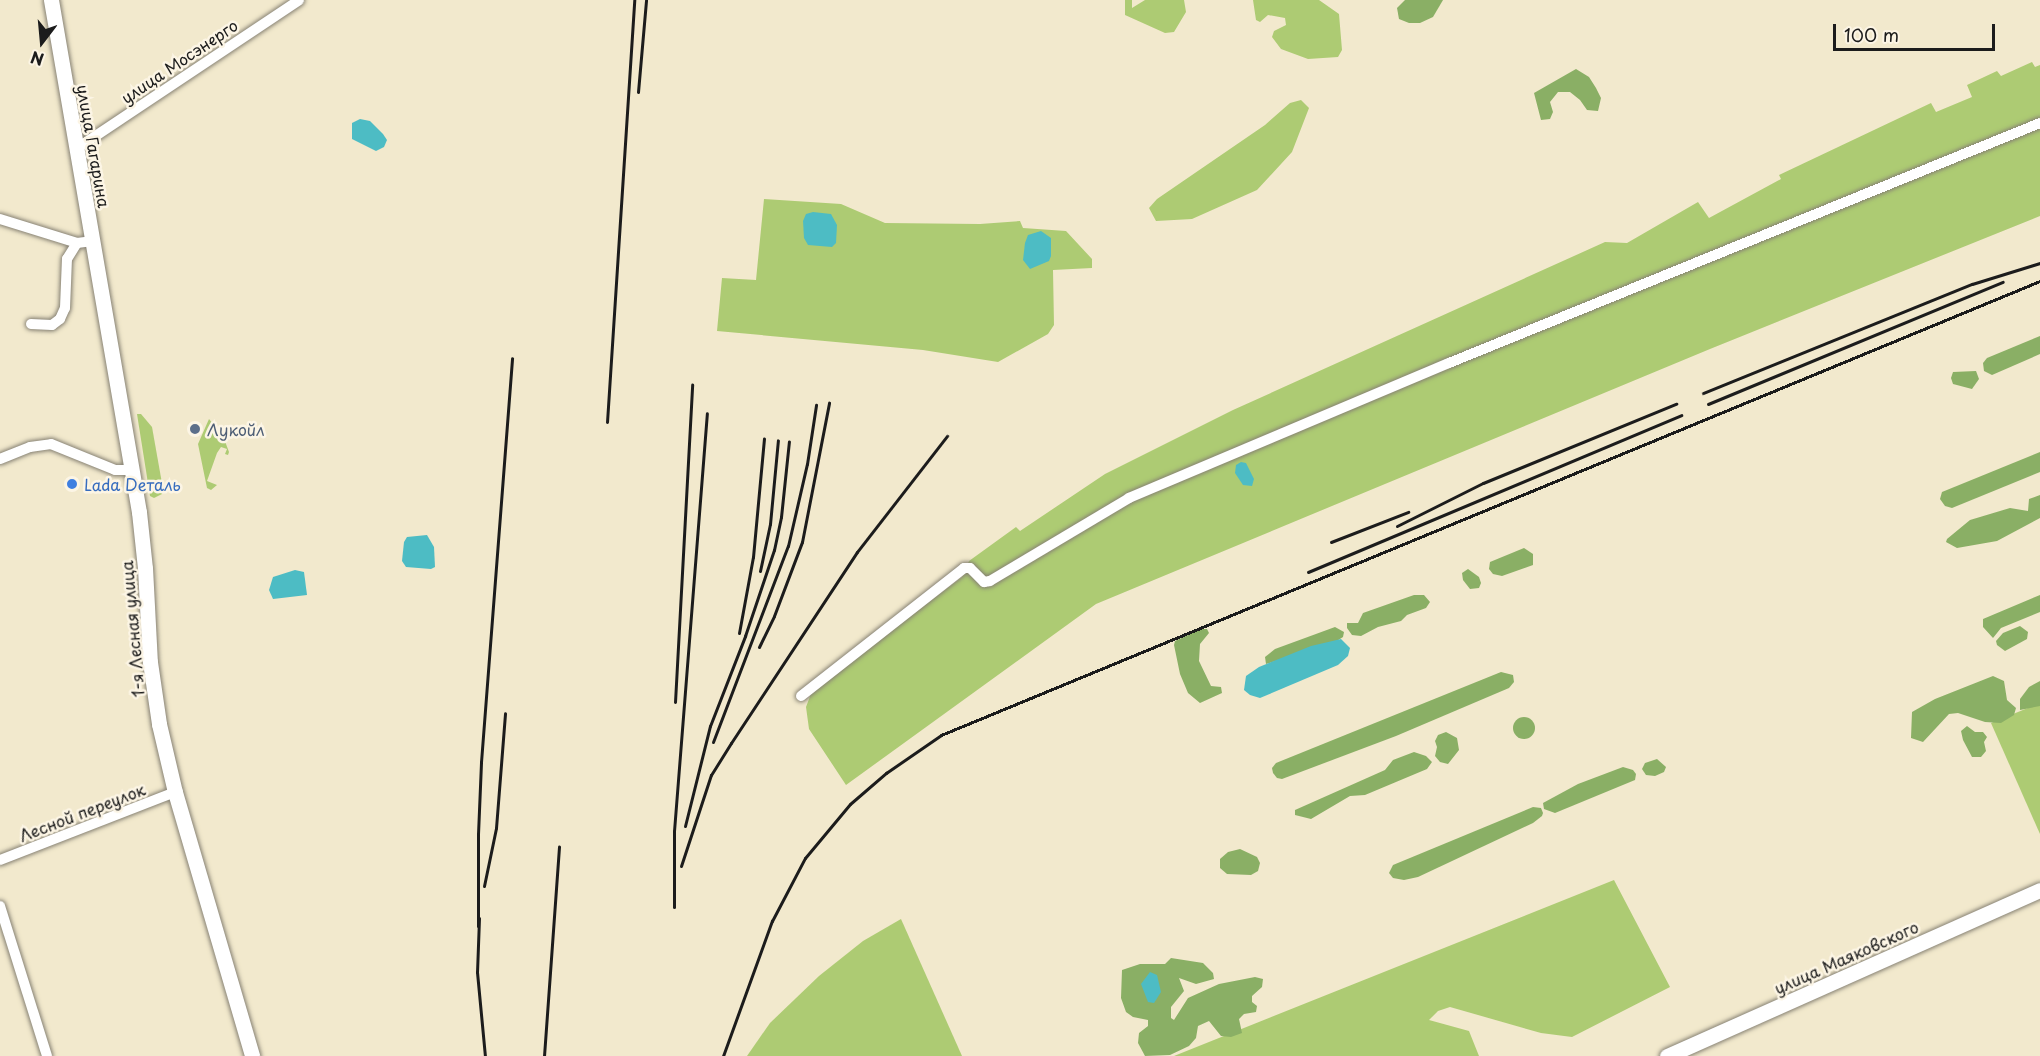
<!DOCTYPE html>
<meta charset="utf-8">
<style>
body{margin:0}
#map{position:relative;width:2040px;height:1056px;overflow:hidden;background:#f2e9cd;font-family:"Playpen Sans",sans-serif}
div>[style]{position:absolute}
.green>*{inset:0;background:#adcb73}
.forest>*{inset:0;background:#8aaf65}
.round{border-radius:50%}
.water>*{inset:0;background:#4dbcc4}
.roads{filter:drop-shadow(0 0 2px #878274) drop-shadow(0 0 2px #878274)}
.street>*{height:10px;margin:-5px;padding:0 5px;transform-origin:5px;border-radius:5px;background:#fff}
.secondary>*{height:15px;margin:-7.5px;padding:0 7.5px;transform-origin:7.5px;border-radius:7.5px;background:#fff}
.rail>*{height:3px;margin:-1.5px;padding:0 1.5px;transform-origin:1.5px;border-radius:1.5px;background:#1c1c1c}
.dots>*{width:16px;height:16px;translate:-50% -50%;box-sizing:border-box;border:3px solid #fcf5e5;border-radius:50%}
span{translate:-50% -50%;white-space:nowrap;text-align:center;line-height:1.15;-webkit-text-stroke:5px #fcf5e5;paint-order:stroke}
.street-label{font-size:16px;color:#1c1c1c}
.service-label{font-size:16px;color:#4e5e75}
.left{translate:0 -50%;text-align:left}
.shop-label{font-size:16px;color:#366cbe}
.north{position:absolute;left:12px;top:12px;width:60px;height:60px;-webkit-text-stroke:4px #fcf5e5;paint-order:stroke;rotate:196deg;font-size:16px;font-weight:700;line-height:24px;text-align:center;color:#1c1c1c}
.north::after{content:'';display:block;margin:auto;width:21px;height:27px;background:#1c1c1c;clip-path:polygon(50% 0,100% 100%,50% 72%,0 100%)}
.scale{position:absolute;left:1833px;top:24px;width:162px;height:27px;box-sizing:border-box;border:3px solid #1c1c1c;border-top:0;padding-left:8px;font-size:18px;line-height:21px;white-space:nowrap;color:#1c1c1c;-webkit-text-stroke:4px #fcf5e5;paint-order:stroke}
</style>
<div id="map">
<div class="green">
<i style="clip-path:polygon(1125px 0,1132px 0,1132px 8px,1145px 0,1184px 0,1186px 12px,1174px 32px,1165px 33px,1125px 15px)"></i>
<i style="clip-path:polygon(1253px 0,1319px 0,1339px 14px,1342px 50px,1338px 57px,1308px 59px,1281px 49px,1272px 37px,1274px 31px,1286px 25px,1285px 18px,1268px 15px,1260px 22px,1256px 20px)"></i>
<i style="clip-path:polygon(2032px 62px,2035px 67px,2040px 65px,2040px 216px,1710px 349px,1096px 604px,846px 785px,809px 729px,806px 707px,812px 691px,962px 577px,969px 561px,1016px 527px,1020px 531px,1105px 474px,1233px 410px,1605px 242px,1627px 243px,1698px 202px,1709px 218px,1781px 179px,1779px 175px,1931px 103px,1936px 112px,1972px 97px,1967px 85px,1997px 71px,2001px 76px)"></i>
<i style="clip-path:polygon(1301px 100px,1309px 108px,1292px 152px,1257px 190px,1192px 219px,1156px 221px,1149px 208px,1157px 199px,1265px 125px,1290px 103px)"></i>
<i style="clip-path:polygon(764px 199px,841px 204px,885px 223px,980px 224px,1020px 221px,1023px 228px,1066px 231px,1092px 259px,1092px 268px,1053px 270px,1054px 325px,1048px 334px,998px 362px,923px 350px,717px 331px,722px 278px,756px 280px)"></i>
<i style="clip-path:polygon(137px 414px,141px 414px,152px 427px,163px 489px,162px 494px,154px 498px,150px 496px)"></i>
<i style="clip-path:polygon(209px 419px,223px 436px,229px 452px,228px 455px,225px 454px,227px 449px,221px 447px,217px 453px,207px 481px,217px 485px,211px 490px,207px 488px,198px 444px)"></i>
<i style="clip-path:polygon(2040px 703px,2040px 834px,1991px 723px)"></i>
<i style="clip-path:polygon(1614px 880px,1670px 987px,1572px 1037px,1541px 1033px,1450px 1007px,1438px 1011px,1429px 1020px,1469px 1031px,1479px 1056px,1174px 1056px)"></i>
<i style="clip-path:polygon(901px 919px,962px 1056px,747px 1056px,770px 1023px,819px 976px,863px 941px)"></i>
</div>
<div class="forest">
<i style="clip-path:polygon(1405px 0,1443px 0,1433px 17px,1420px 23px,1409px 23px,1399px 19px,1397px 8px)"></i>
<i style="clip-path:polygon(1576px 69px,1589px 77px,1596px 88px,1601px 98px,1598px 111px,1587px 110px,1580px 100px,1570px 92px,1558px 92px,1550px 102px,1553px 112px,1550px 119px,1541px 120px,1534px 93px)"></i>
<i style="clip-path:polygon(2040px 336px,2040px 354px,1992px 375px,1984px 371px,1983px 363px,1987px 358px)"></i>
<i style="clip-path:polygon(1976px 371px,1979px 379px,1972px 389px,1953px 384px,1951px 378px,1953px 372px)"></i>
<i style="clip-path:polygon(2040px 452px,2040px 472px,1952px 508px,1945px 506px,1940px 499px,1942px 492px)"></i>
<i style="clip-path:polygon(2040px 495px,2040px 518px,1997px 541px,1957px 548px,1946px 542px,1947px 539px,1970px 520px,2010px 508px,2028px 511px,2029px 499px)"></i>
<i style="clip-path:polygon(1524px 548px,1533px 554px,1533px 565px,1502px 576px,1493px 574px,1489px 569px,1490px 562px)"></i>
<i style="clip-path:polygon(1468px 569px,1479px 577px,1481px 583px,1479px 588px,1470px 589px,1463px 580px,1462px 573px)"></i>
<i style="clip-path:polygon(1414px 595px,1424px 595px,1430px 602px,1426px 608px,1407px 615px,1401px 621px,1378px 627px,1361px 636px,1352px 635px,1347px 628px,1347px 623px,1358px 623px,1363px 613px)"></i>
<i style="clip-path:polygon(2040px 595px,2040px 612px,2001px 628px,1993px 638px,1983px 627px,1983px 619px)"></i>
<i style="clip-path:polygon(2020px 626px,2028px 632px,2027px 639px,2005px 651px,1997px 645px,1996px 641px,2003px 633px)"></i>
<i style="clip-path:polygon(1335px 627px,1344px 632px,1343px 637px,1332px 644px,1266px 664px,1265px 657px,1275px 649px)"></i>
<i style="clip-path:polygon(1201px 629px,1207px 629px,1209px 633px,1200px 644px,1199px 661px,1211px 686px,1221px 687px,1222px 693px,1200px 703px,1188px 693px,1180px 674px,1174px 645px,1175px 641px)"></i>
<i style="clip-path:polygon(1501px 672px,1513px 675px,1514px 682px,1509px 688px,1396px 736px,1282px 779px,1277px 778px,1273px 773px,1272px 768px,1276px 763px)"></i>
<i style="clip-path:polygon(1993px 676px,2004px 681px,2007px 700px,2016px 708px,2014px 715px,2001px 723px,1985px 722px,1958px 713px,1949px 714px,1923px 742px,1911px 738px,1912px 712px,1935px 699px)"></i>
<i style="clip-path:polygon(2040px 681px,2040px 706px,2020px 710px,2020px 699px,2029px 687px)"></i>
<i class="round" style="left:1513px;top:717px;width:22px;height:22px"></i>
<i style="clip-path:polygon(1967px 726px,1975px 732px,1983px 732px,1987px 737px,1984px 742px,1986px 751px,1981px 757px,1972px 757px,1963px 740px,1961px 731px)"></i>
<i style="clip-path:polygon(1446px 732px,1457px 738px,1459px 750px,1448px 764px,1440px 762px,1435px 756px,1437px 747px,1435px 741px,1438px 735px)"></i>
<i style="clip-path:polygon(1414px 752px,1426px 756px,1432px 762px,1427px 769px,1365px 795px,1350px 796px,1311px 819px,1295px 815px,1295px 810px,1385px 770px,1393px 760px)"></i>
<i style="clip-path:polygon(1657px 759px,1666px 767px,1664px 772px,1655px 776px,1646px 775px,1642px 769px,1645px 763px)"></i>
<i style="clip-path:polygon(1623px 767px,1633px 770px,1636px 774px,1635px 780px,1555px 813px,1544px 809px,1543px 803px,1578px 784px)"></i>
<i style="clip-path:polygon(1533px 807px,1541px 808px,1543px 813px,1542px 816px,1533px 823px,1418px 877px,1404px 880px,1393px 878px,1389px 873px,1393px 865px)"></i>
<i style="clip-path:polygon(1240px 849px,1257px 857px,1260px 863px,1258px 871px,1251px 875px,1227px 874px,1220px 868px,1220px 859px,1228px 852px)"></i>
<i style="clip-path:polygon(1171px 958px,1203px 963px,1213px 973px,1214px 979px,1196px 984px,1179px 978px,1184px 991px,1171px 1007px,1171px 1018px,1174px 1020px,1188px 998px,1219px 984px,1255px 977px,1263px 979px,1262px 987px,1252px 996px,1252px 1002px,1257px 1006px,1256px 1012px,1244px 1014px,1239px 1019px,1242px 1033px,1231px 1037px,1221px 1036px,1209px 1021px,1198px 1026px,1196px 1038px,1189px 1046px,1170px 1055px,1145px 1056px,1138px 1043px,1139px 1033px,1148px 1026px,1148px 1020px,1133px 1017px,1126px 1012px,1121px 998px,1122px 970px,1140px 964px,1165px 964px)"></i>
</div>
<div class="water">
<i style="clip-path:polygon(360px 119px,370px 121px,383px 134px,387px 140px,384px 147px,376px 151px,352px 139px,352px 123px)"></i>
<i style="clip-path:polygon(813px 212px,831px 214px,837px 225px,836px 243px,832px 247px,808px 245px,804px 238px,803px 221px,806px 214px)"></i>
<i style="clip-path:polygon(1041px 231px,1051px 238px,1051px 256px,1049px 261px,1030px 269px,1023px 260px,1025px 243px,1028px 235px)"></i>
<i style="clip-path:polygon(1241px 462px,1246px 463px,1254px 479px,1252px 486px,1243px 485px,1235px 473px,1236px 465px)"></i>
<i style="clip-path:polygon(427px 535px,434px 547px,435px 567px,431px 569px,406px 567px,402px 561px,404px 542px,407px 537px)"></i>
<i style="clip-path:polygon(295px 570px,304px 572px,307px 595px,273px 599px,269px 590px,273px 577px)"></i>
<i style="clip-path:polygon(1341px 639px,1350px 648px,1348px 656px,1338px 665px,1260px 698px,1250px 695px,1244px 690px,1246px 676px,1259px 667px,1311px 646px)"></i>
<i style="clip-path:polygon(1150px 972px,1157px 975px,1161px 992px,1154px 1003px,1148px 1002px,1141px 984px)"></i>
</div>
<div class="roads">
<div class="street">
<i style="left:76px;top:149px;width:268px;rotate:-33.7deg"></i>
<i style="left:0;top:219px;width:81px;rotate:17.3deg"></i>
<i style="left:31px;top:324px;width:21px;rotate:3deg"></i>
<i style="left:52px;top:325px;width:10px;rotate:-37deg"></i>
<i style="left:60px;top:319px;width:12px;rotate:-66deg"></i>
<i style="left:65px;top:308px;width:49px;rotate:-87.7deg"></i>
<i style="left:67px;top:259px;width:19px;rotate:-58deg"></i>
<i style="left:77px;top:243px;width:16px;rotate:-7deg"></i>
<i style="left:0;top:459px;width:32px;rotate:-22deg"></i>
<i style="left:30px;top:447px;width:21px;rotate:-8deg"></i>
<i style="left:51px;top:444px;width:69px;rotate:22.1deg"></i>
<i style="left:115px;top:470px;width:16px"></i>
<i style="left:801px;top:696px;width:207px;rotate:-38.1deg"></i>
<i style="left:964px;top:568px;width:6px"></i>
<i style="left:970px;top:568px;width:20px;rotate:45deg"></i>
<i style="left:984px;top:582px;width:6px;rotate:-9deg"></i>
<i style="left:990px;top:581px;width:162px;rotate:-30.8deg"></i>
<i style="left:1129px;top:498px;width:347px;rotate:-22.9deg"></i>
<i style="left:1449px;top:363px;width:638px;rotate:-22.1deg"></i>
<i style="left:0;top:860px;width:188px;rotate:-21.2deg"></i>
<i style="left:0;top:906px;width:157px;rotate:72.6deg"></i>
</div>
<div class="secondary">
<i style="left:51px;top:0;width:520px;rotate:80.25deg"></i>
<i style="left:139px;top:512px;width:56px;rotate:83.9deg"></i>
<i style="left:145px;top:568px;width:94px;rotate:87deg"></i>
<i style="left:150px;top:662px;width:63px;rotate:81.7deg"></i>
<i style="left:159px;top:724px;width:70px;rotate:76.8deg"></i>
<i style="left:175px;top:792px;width:275px;rotate:73.7deg"></i>
<i style="left:1667px;top:1056px;width:408px;rotate:-24deg"></i>
</div>
</div>
<div class="rail">
<i style="left:638px;top:92px;width:92px;rotate:-85deg"></i>
<i style="left:1703px;top:393px;width:290px;rotate:-22.1deg"></i>
<i style="left:1972px;top:284px;width:71px;rotate:-17.2deg"></i>
<i style="left:1708px;top:404px;width:319px;rotate:-22.5deg"></i>
<i style="left:607px;top:422px;width:423px;rotate:-86.3deg"></i>
<i style="left:1397px;top:526px;width:96px;rotate:-26.6deg"></i>
<i style="left:1483px;top:483px;width:209px;rotate:-22.3deg"></i>
<i style="left:1331px;top:542px;width:83px;rotate:-21.3deg"></i>
<i style="left:760px;top:571px;width:48px;rotate:-78deg"></i>
<i style="left:770px;top:524px;width:84px;rotate:-84.6deg"></i>
<i style="left:1308px;top:572px;width:405px;rotate:-22.8deg"></i>
<i style="left:739px;top:633px;width:77px;rotate:-79.6deg"></i>
<i style="left:753px;top:557px;width:119px;rotate:-84.7deg"></i>
<i style="left:759px;top:647px;width:34px;rotate:-64deg"></i>
<i style="left:774px;top:616px;width:79px;rotate:-69.3deg"></i>
<i style="left:802px;top:542px;width:142px;rotate:-79deg"></i>
<i style="left:675px;top:702px;width:318px;rotate:-86.9deg"></i>
<i style="left:713px;top:742px;width:210px;rotate:-69.1deg"></i>
<i style="left:788px;top:546px;width:84px;rotate:-77deg"></i>
<i style="left:807px;top:464px;width:60px;rotate:-81.3deg"></i>
<i style="left:685px;top:826px;width:103px;rotate:-76deg"></i>
<i style="left:710px;top:726px;width:97px;rotate:-68.7deg"></i>
<i style="left:745px;top:636px;width:91px;rotate:-71.4deg"></i>
<i style="left:774px;top:550px;width:34px;rotate:-78deg"></i>
<i style="left:781px;top:517px;width:76px;rotate:-84deg"></i>
<i style="left:681px;top:866px;width:96px;rotate:-71.8deg"></i>
<i style="left:711px;top:775px;width:38px;rotate:-58deg"></i>
<i style="left:731px;top:743px;width:229px;rotate:-56.6deg"></i>
<i style="left:857px;top:552px;width:147px;rotate:-52.2deg"></i>
<i style="left:484px;top:886px;width:59px;rotate:-78.3deg"></i>
<i style="left:496px;top:828px;width:115px;rotate:-85.5deg"></i>
<i style="left:674px;top:907px;width:76px;rotate:-90deg"></i>
<i style="left:674px;top:831px;width:419px;rotate:-85.5deg"></i>
<i style="left:479px;top:918px;width:54px;rotate:92.1deg"></i>
<i style="left:477px;top:972px;width:84px;rotate:84.6deg"></i>
<i style="left:478px;top:926px;width:92px;rotate:-90deg"></i>
<i style="left:478px;top:834px;width:72px;rotate:-87.6deg"></i>
<i style="left:481px;top:762px;width:405px;rotate:-85.6deg"></i>
<i style="left:544px;top:1056px;width:210px;rotate:-85.9deg"></i>
<i style="left:723px;top:1056px;width:144px;rotate:-70.1deg"></i>
<i style="left:772px;top:921px;width:71px;rotate:-62.4deg"></i>
<i style="left:805px;top:858px;width:70px;rotate:-50.2deg"></i>
<i style="left:850px;top:804px;width:48px;rotate:-40.7deg"></i>
<i style="left:886px;top:773px;width:67px;rotate:-34.6deg"></i>
<i style="left:941px;top:735px;width:1189px;rotate:-22.45deg"></i>
</div>
<div class="dots">
<i style="left:195px;top:429px;background:#5c6f8a"></i>
<i style="left:72px;top:484px;background:#3f7fe0"></i>
</div>
<div class="street-label">
<span style="left:179px;top:61px;rotate:-34deg">улица Мосэнерго</span>
<span style="left:94px;top:146px;rotate:80deg">улица Гагарина</span>
<span style="left:132px;top:629px;rotate:-95deg">1-я Лесная улица</span>
<span style="left:82px;top:812px;rotate:-21deg">Лесной переулок</span>
<span style="left:1846px;top:957px;rotate:-24deg">улица Маяковского</span>
</div>
<div class="service-label">
<span class="left" style="left:207px;top:429px">Лукойл</span>
</div>
<div class="shop-label">
<span class="left" style="left:84px;top:484px">Lada Dеталь</span>
</div>
<div class="north">N</div>
<div class="scale">100 m</div>
</div>
